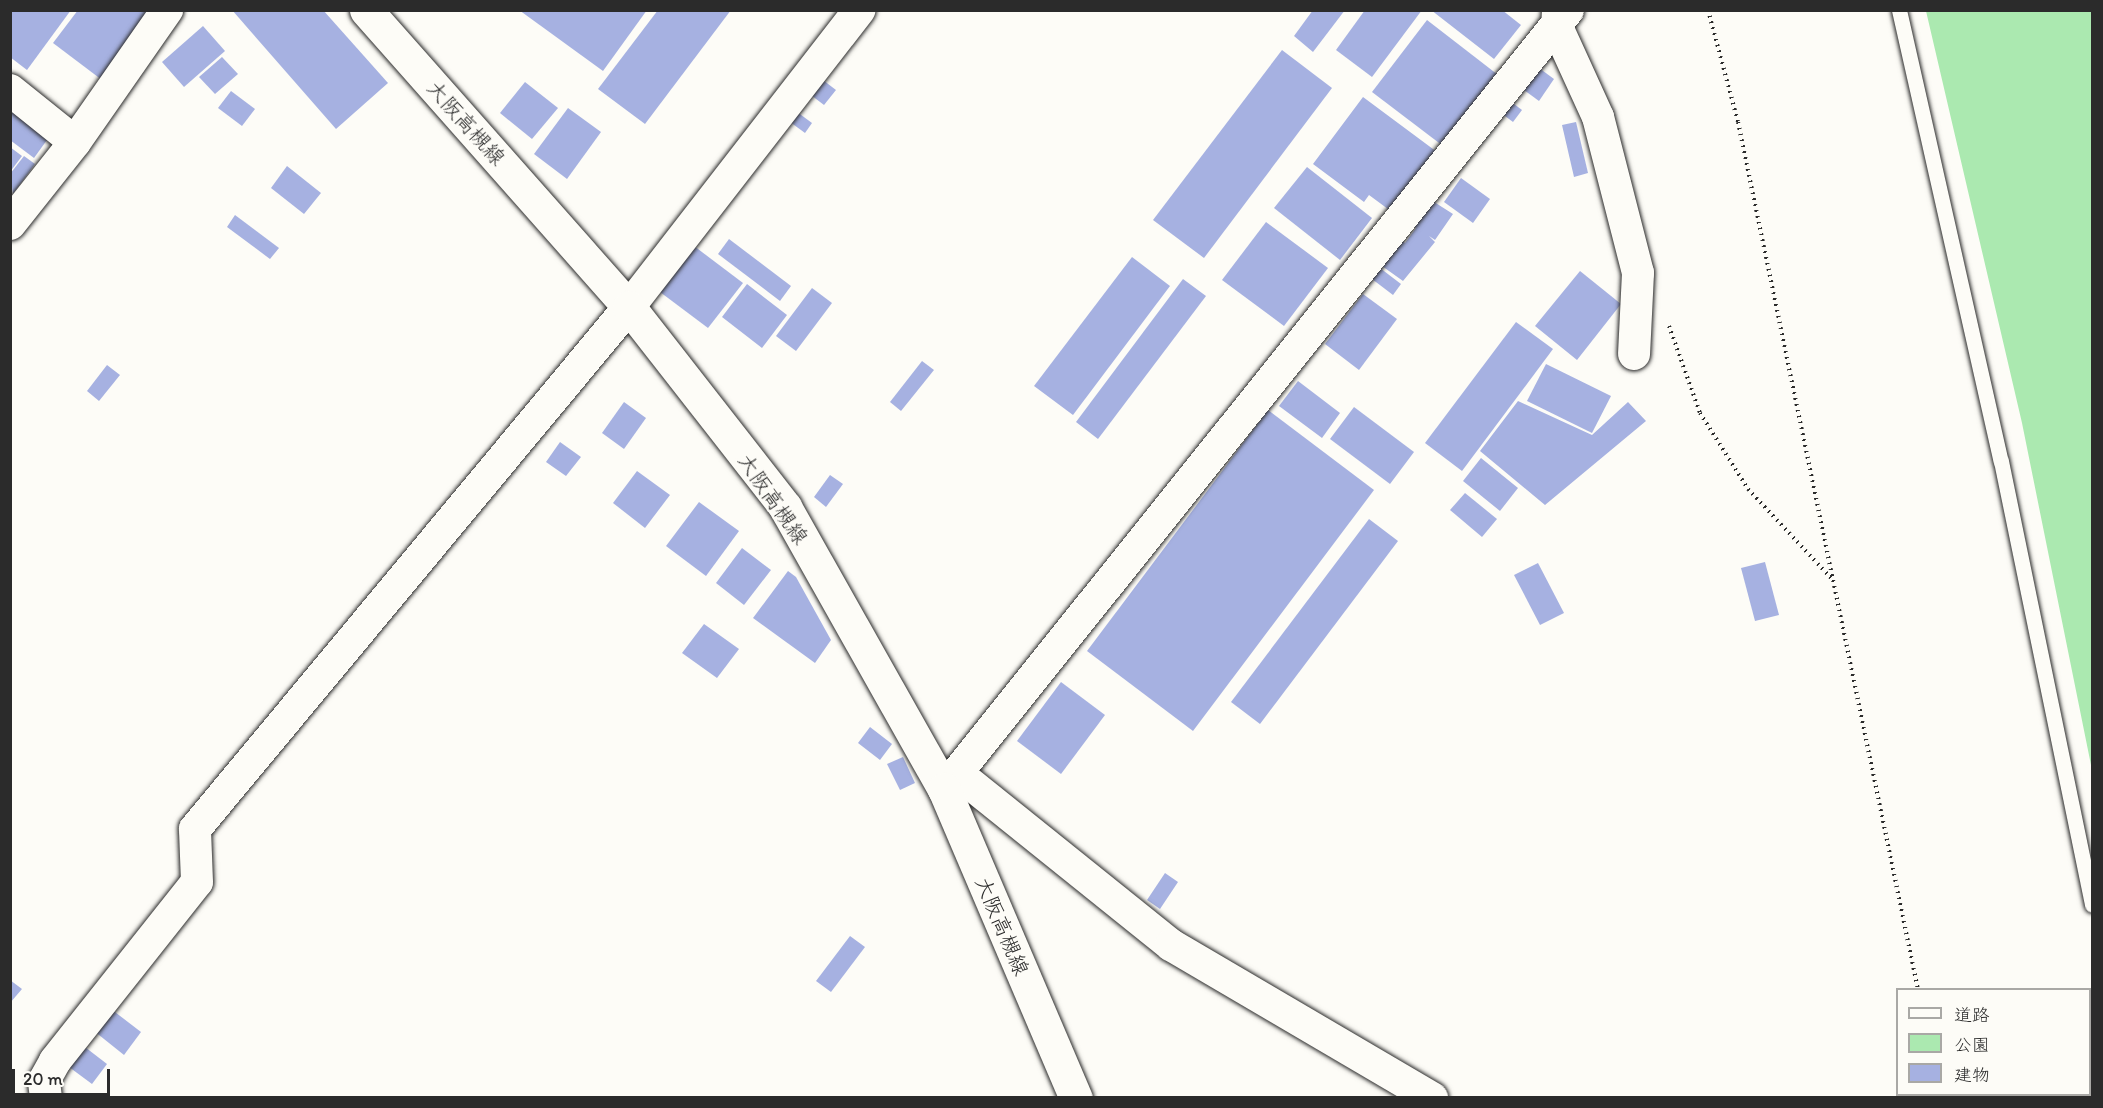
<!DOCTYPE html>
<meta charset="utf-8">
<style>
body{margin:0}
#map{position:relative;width:2103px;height:1108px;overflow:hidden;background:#fdfcf7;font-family:Itim,"Klee One",sans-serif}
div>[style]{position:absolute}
.green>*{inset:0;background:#abe9b0}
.building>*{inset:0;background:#a6b1e1}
.path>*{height:4px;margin-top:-2px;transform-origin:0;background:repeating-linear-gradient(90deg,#2b2b2b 0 1.5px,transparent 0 6px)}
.roads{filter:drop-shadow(0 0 2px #2b2b2b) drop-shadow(0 0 2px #2b2b2b)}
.service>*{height:15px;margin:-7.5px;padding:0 7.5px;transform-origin:7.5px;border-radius:7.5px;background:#fdfcf7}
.minor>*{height:32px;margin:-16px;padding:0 16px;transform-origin:16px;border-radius:16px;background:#fdfcf7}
.primary>*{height:33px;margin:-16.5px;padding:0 16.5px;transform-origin:16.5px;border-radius:16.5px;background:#fdfcf7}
span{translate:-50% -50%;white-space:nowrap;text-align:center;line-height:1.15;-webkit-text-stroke:4.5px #fdfcf7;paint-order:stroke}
.street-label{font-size:21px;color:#2b2b2b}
.frame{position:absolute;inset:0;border:12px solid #2b2b2b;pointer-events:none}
.legend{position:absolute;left:1896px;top:988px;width:195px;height:108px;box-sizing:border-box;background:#fdfcf7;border:2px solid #a9a8a5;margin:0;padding:8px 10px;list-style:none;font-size:18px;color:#2b2b2b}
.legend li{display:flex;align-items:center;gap:12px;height:30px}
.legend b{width:30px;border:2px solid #a9a8a5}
.scale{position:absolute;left:12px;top:1069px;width:98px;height:27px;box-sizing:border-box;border:3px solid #2b2b2b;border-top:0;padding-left:8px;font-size:18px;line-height:21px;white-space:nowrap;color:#2b2b2b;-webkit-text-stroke:4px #fdfcf7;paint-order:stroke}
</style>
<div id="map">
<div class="green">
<i style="clip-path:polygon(1926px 11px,2092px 11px,2092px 770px,2022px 423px)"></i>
</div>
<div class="building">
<i style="clip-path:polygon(10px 10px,71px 10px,27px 70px,10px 57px)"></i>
<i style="clip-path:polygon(78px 10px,156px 10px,102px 80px,53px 43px)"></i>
<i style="clip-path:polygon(232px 10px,323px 10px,388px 83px,336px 129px)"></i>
<i style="clip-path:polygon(519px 10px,647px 10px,603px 71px)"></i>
<i style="clip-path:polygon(658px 10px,731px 10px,645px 124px,598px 89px)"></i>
<i style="clip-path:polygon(1313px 10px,1345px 10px,1313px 52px,1294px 36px)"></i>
<i style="clip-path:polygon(1365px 10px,1422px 10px,1372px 77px,1336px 50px)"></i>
<i style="clip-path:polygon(1431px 10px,1502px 10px,1521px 25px,1494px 59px)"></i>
<i style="clip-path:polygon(1427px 20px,1502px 78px,1447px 149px,1372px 92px)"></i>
<i style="clip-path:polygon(203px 26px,225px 51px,184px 87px,162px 62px)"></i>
<i style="clip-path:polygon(1282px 50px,1332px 88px,1204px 258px,1153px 220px)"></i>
<i style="clip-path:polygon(222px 57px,238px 74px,215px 94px,199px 77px)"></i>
<i style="clip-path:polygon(1535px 65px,1554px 79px,1539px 101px,1520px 87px)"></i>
<i style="clip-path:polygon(819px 77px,836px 90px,824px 105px,807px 92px)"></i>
<i style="clip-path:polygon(525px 82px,558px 108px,532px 139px,500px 113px)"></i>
<i style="clip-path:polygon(231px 91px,255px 109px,242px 126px,218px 108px)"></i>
<i style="clip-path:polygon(1363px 97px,1437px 152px,1392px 212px,1369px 195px,1364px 202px,1313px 164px)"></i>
<i style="clip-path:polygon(1506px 98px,1522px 110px,1513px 122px,1497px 110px)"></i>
<i style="clip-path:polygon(10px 102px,52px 133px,34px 158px,10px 140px)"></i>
<i style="clip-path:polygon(568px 108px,601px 132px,567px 179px,534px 154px)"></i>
<i style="clip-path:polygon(793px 109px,812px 123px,805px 133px,786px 119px)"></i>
<i style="clip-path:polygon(1576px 122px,1588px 173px,1574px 177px,1562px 125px)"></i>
<i style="clip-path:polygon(10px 147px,22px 156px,10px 172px)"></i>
<i style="clip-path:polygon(24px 156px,35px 164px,13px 194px,10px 174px)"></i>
<i style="clip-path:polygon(287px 166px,321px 193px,304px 214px,271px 188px)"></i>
<i style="clip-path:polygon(1307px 167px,1372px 218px,1340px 260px,1274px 208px)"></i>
<i style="clip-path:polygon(1461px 178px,1490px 199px,1473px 223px,1444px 202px)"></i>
<i style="clip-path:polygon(1431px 200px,1453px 214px,1435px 240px,1429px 236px,1435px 242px,1403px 281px,1382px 266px,1401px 240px,1405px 243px,1416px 228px,1414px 226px)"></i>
<i style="clip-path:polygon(235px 215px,279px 248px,270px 259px,227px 227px)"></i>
<i style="clip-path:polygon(1266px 222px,1328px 268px,1284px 326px,1222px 280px)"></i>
<i style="clip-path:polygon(729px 239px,791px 286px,780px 301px,718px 254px)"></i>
<i style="clip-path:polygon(694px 246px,743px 283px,708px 328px,660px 292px)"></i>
<i style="clip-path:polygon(1132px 257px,1170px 286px,1073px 415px,1034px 386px)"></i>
<i style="clip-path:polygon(1380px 268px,1401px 284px,1393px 295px,1372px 279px)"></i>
<i style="clip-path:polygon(1580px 271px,1621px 304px,1577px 360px,1535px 326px)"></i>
<i style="clip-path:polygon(1183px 279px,1206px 296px,1098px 439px,1076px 422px)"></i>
<i style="clip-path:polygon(747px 284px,787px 315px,762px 348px,722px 317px)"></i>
<i style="clip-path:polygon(812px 288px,832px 303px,796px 351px,776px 336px)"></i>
<i style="clip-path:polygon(1363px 294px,1397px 319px,1359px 370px,1325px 344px)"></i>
<i style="clip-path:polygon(1516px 322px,1553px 349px,1462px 471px,1425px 443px)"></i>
<i style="clip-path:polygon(922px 361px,934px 370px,901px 411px,890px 402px)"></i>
<i style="clip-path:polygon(1546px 364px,1611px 396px,1592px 433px,1527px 401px)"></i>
<i style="clip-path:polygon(107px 365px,120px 375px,99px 401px,87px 391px)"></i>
<i style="clip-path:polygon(1298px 381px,1340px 413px,1322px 438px,1279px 406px)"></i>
<i style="clip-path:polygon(1518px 401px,1592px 435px,1628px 402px,1646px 421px,1545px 505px,1480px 451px)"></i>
<i style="clip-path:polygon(624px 402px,646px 418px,624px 449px,602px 433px)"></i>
<i style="clip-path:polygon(1354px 407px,1414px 452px,1390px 484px,1330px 439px)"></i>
<i style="clip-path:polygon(1268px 410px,1374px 490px,1193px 731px,1087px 651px)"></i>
<i style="clip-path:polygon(560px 442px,581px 457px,566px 476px,546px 462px)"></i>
<i style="clip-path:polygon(1481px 458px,1518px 488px,1500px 511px,1463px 481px)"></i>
<i style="clip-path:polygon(637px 471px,670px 495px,645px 528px,613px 503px)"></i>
<i style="clip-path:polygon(830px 475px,843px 484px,826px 507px,814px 497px)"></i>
<i style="clip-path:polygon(1465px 493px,1497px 519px,1482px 537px,1450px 510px)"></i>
<i style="clip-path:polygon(699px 502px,739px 531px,706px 576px,666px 546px)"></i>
<i style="clip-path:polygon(1369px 519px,1398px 541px,1260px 724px,1231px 702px)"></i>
<i style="clip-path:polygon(742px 548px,771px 570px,744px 605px,716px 583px)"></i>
<i style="clip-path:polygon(1765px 562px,1779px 615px,1755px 621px,1741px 568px)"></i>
<i style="clip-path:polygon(1538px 563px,1564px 613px,1540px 625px,1514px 575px)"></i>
<i style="clip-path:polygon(788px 571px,796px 577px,831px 640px,815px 663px,753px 618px)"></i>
<i style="clip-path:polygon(704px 624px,739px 649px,717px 678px,682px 653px)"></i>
<i style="clip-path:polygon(1061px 682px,1105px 715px,1061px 774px,1017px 741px)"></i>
<i style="clip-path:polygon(870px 727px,892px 744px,880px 760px,858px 743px)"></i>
<i style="clip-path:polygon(903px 757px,915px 783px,900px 790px,887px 764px)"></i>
<i style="clip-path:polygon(1165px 873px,1178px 882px,1160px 909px,1147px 900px)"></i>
<i style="clip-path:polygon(850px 936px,865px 947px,831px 992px,816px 981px)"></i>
<i style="clip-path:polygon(10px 980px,22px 989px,10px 1003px)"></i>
<i style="clip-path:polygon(111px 1009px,141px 1032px,124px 1055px,94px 1031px)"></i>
<i style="clip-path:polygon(81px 1044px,107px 1064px,92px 1084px,65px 1064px)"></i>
</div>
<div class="path">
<i style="left:1708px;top:10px;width:116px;rotate:75deg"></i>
<i style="left:1738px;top:122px;width:886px;rotate:78.28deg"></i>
<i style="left:1669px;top:326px;width:92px;rotate:70.4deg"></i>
<i style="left:1700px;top:413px;width:90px;rotate:57.7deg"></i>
<i style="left:1748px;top:489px;width:125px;rotate:47deg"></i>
<i style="left:1940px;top:1094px;width:4px;rotate:90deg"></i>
</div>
<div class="roads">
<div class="service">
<i style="left:1899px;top:10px;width:462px;rotate:77.3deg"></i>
<i style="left:2001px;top:461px;width:453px;rotate:78.4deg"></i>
</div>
<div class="minor">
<i style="left:1558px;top:10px;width:17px;rotate:93deg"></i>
<i style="left:1557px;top:27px;width:99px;rotate:65.5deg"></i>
<i style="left:1598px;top:117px;width:161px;rotate:75.6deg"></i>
<i style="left:1638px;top:273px;width:81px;rotate:92.8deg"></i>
<i style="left:10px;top:90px;width:83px;rotate:38.7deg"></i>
<i style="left:10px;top:224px;width:105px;rotate:-51.6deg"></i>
<i style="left:75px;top:142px;width:161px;rotate:-55.1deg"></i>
<i style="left:957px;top:773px;width:275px;rotate:38.8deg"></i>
<i style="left:1171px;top:945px;width:303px;rotate:30.4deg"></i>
<i style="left:944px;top:789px;width:998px;rotate:-51.3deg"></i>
<i style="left:46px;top:1098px;width:17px;rotate:-97deg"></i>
<i style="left:44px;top:1081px;width:23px;rotate:-61deg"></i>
<i style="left:55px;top:1061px;width:228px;rotate:-51.6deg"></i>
<i style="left:197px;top:882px;width:53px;rotate:-92.2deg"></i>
<i style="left:195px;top:829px;width:679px;rotate:-50.26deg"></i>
<i style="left:629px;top:307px;width:376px;rotate:-52.2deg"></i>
</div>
<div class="primary">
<i style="left:366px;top:10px;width:397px;rotate:48.5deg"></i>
<i style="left:629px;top:307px;width:254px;rotate:52deg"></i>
<i style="left:785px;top:507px;width:324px;rotate:60.6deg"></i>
<i style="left:944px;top:789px;width:336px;rotate:66.9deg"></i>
</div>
</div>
<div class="street-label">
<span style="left:466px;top:123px;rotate:48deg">大阪高槻線</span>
<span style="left:773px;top:499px;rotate:55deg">大阪高槻線</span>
<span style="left:1002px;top:926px;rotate:67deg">大阪高槻線</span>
</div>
<div class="frame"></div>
<ul class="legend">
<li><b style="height:8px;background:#fdfcf7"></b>道路</li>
<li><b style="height:16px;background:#abe9b0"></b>公園</li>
<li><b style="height:16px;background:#a6b1e1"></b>建物</li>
</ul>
<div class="scale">20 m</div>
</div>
